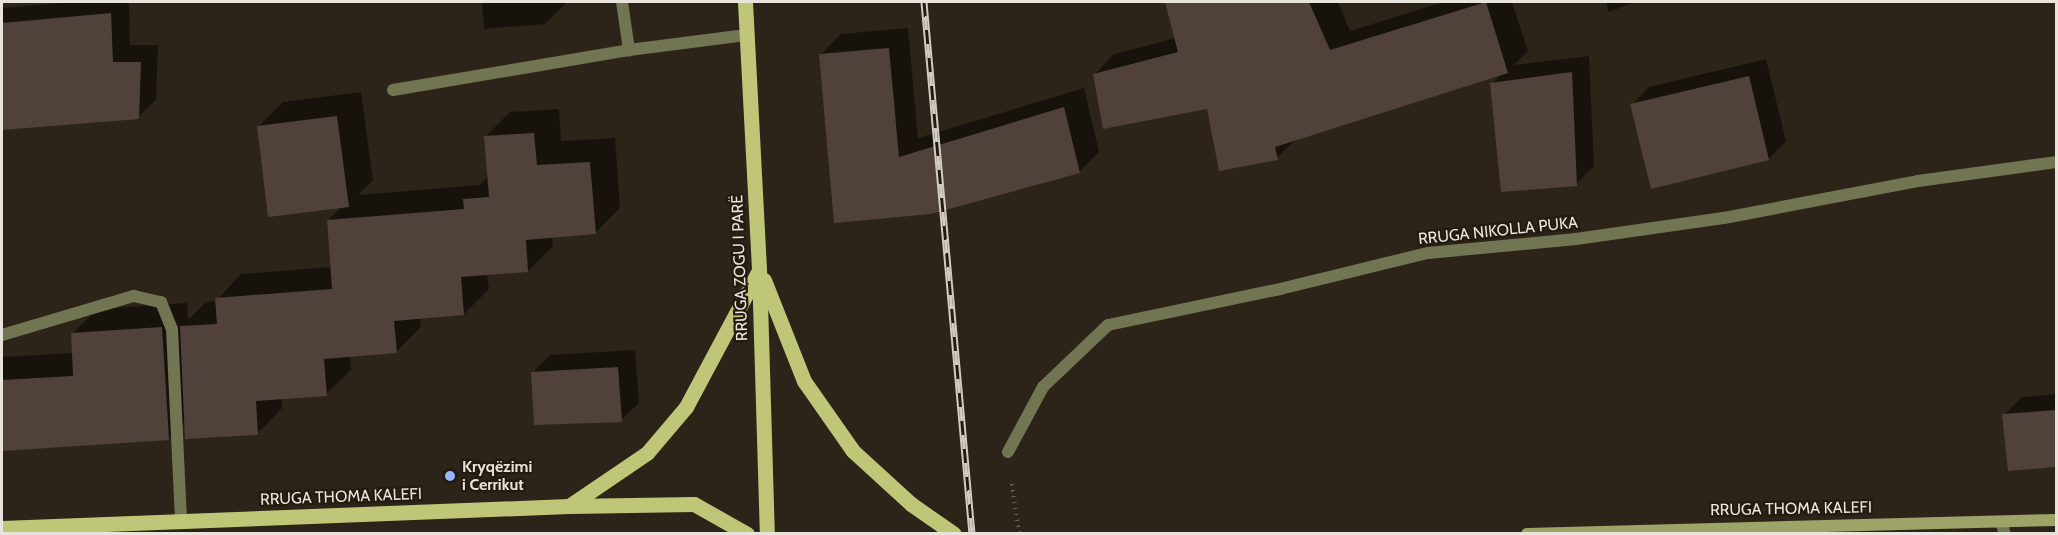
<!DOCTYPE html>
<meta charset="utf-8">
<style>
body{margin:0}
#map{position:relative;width:2058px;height:535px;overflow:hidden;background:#2c2418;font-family:Cabin,sans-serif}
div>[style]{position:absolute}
.shadow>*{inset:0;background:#0007}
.building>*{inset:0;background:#51413b}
.path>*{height:4px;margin-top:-2px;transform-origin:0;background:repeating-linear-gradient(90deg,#665f54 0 1.5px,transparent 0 6px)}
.street>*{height:12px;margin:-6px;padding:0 6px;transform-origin:6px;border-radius:6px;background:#727551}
.secondary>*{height:12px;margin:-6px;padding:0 6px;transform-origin:6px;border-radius:6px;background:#9ea367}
.primary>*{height:15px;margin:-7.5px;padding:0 7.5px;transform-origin:7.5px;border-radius:7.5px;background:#c0c678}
.rail>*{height:7px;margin-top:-3.5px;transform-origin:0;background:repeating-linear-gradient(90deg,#231b0f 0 14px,#d2ccc3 0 28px);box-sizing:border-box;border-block:2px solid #d2ccc3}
.dots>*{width:16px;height:16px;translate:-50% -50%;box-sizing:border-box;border:3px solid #231b0f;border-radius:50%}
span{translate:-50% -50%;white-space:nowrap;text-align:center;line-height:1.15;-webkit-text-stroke:4.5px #231b0f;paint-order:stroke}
.street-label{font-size:16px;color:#e9e4db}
.poi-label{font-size:16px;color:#e9e4db;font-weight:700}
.left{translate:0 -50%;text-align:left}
.frame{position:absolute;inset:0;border:3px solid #e9e4db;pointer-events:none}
</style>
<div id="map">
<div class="shadow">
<i style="clip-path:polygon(71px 2px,129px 2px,130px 45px,158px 45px,156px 100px,138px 117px,2px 129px,2px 8px)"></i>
<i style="clip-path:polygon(482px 2px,567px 2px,545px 24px,484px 29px)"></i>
<i style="clip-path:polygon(1166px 2px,1338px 2px,1350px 31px,1443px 2px,1512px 2px,1528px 51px,1514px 65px,1589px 56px,1594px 166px,1576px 184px,1492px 84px,1502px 73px,1296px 139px,1277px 158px,1208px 107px,1094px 75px,1114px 54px,1176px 38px)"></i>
<i style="clip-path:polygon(1606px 2px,1635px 2px,1609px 12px)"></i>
<i style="clip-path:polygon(908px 28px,918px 138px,1084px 88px,1099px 152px,1079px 172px,931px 213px,821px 54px,841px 34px)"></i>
<i style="clip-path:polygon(1766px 59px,1786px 141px,1769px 159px,1632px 105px,1649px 87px)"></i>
<i style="clip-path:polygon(361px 92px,373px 180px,358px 195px,479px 185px,488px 176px,485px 137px,510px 112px,559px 109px,561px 141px,615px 138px,620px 208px,595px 233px,552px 236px,553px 246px,528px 271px,487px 274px,489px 289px,464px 314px,420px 317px,421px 327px,396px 352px,350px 356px,351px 370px,326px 394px,282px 398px,282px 408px,258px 433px,186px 421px,168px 439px,2px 449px,2px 357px,73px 353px,72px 334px,97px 309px,187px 303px,188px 320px,206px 302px,216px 301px,241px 274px,332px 267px,328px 220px,343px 206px,258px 127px,283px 102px)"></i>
<i style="clip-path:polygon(635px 350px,639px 403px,621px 420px,533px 372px,550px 355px)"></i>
<i style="clip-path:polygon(2056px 394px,2056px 466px,2010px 469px,2004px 415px,2022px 397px)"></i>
</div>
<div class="building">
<i style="clip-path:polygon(1165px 2px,1309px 2px,1330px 50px,1486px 2px,1508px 73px,1275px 147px,1278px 160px,1219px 171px,1207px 109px,1103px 129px,1093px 74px,1178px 52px)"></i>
<i style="clip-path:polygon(111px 13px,113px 62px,141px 62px,139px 119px,2px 130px,2px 23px)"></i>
<i style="clip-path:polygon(889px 48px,899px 157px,1064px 107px,1080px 173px,931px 214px,834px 223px,819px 54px)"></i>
<i style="clip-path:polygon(1572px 72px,1577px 186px,1501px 192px,1490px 83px)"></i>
<i style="clip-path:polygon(1749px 76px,1769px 160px,1651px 189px,1630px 104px)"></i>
<i style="clip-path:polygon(337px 116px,349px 207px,268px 217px,257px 126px)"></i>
<i style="clip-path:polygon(534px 133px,537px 165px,590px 162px,596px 234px,526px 240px,528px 272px,461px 277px,464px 315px,394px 321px,397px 353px,324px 359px,327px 396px,256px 401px,258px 435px,185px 439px,180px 326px,217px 324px,215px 298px,332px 289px,327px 220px,464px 209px,463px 199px,489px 197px,484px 136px)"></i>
<i style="clip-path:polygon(162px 327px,169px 440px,2px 451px,2px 380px,73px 376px,71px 333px)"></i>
<i style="clip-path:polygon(618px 367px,622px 422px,534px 425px,531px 372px)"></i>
<i style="clip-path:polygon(2056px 410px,2056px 467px,2008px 471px,2002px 414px)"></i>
</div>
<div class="path">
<i style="left:1012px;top:484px;width:50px;rotate:82deg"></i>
</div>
<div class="street">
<i style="left:622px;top:2px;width:49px;rotate:81.7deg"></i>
<i style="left:393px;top:90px;width:239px;rotate:-9.6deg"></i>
<i style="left:629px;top:50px;width:118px;rotate:-7.3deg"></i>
<i style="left:2px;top:335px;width:138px;rotate:-16.5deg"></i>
<i style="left:134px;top:296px;width:28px;rotate:13deg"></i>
<i style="left:161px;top:302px;width:29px;rotate:68deg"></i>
<i style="left:172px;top:329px;width:192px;rotate:87.3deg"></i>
<i style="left:1008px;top:452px;width:74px;rotate:-61.7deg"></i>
<i style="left:1043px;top:387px;width:90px;rotate:-43.6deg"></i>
<i style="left:1108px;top:325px;width:176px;rotate:-11.8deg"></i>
<i style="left:1280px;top:289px;width:152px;rotate:-13.7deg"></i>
<i style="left:1428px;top:253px;width:149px;rotate:-5.4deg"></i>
<i style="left:1576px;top:239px;width:149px;rotate:-8.1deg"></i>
<i style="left:1724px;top:218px;width:197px;rotate:-10.8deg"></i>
<i style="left:1918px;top:181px;width:139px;rotate:-7.8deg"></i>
<i style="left:2001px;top:522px;width:13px;rotate:72deg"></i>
</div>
<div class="secondary">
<i style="left:1527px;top:534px;width:529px;rotate:-1.52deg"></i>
</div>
<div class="primary">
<i style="left:745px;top:2px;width:267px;rotate:87deg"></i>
<i style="left:759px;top:269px;width:265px;rotate:88.3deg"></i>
<i style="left:764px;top:280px;width:109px;rotate:68.4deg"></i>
<i style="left:804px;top:381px;width:85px;rotate:55deg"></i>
<i style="left:853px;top:451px;width:79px;rotate:42.4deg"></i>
<i style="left:911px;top:504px;width:52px;rotate:34.9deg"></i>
<i style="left:569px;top:506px;width:94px;rotate:-34.2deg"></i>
<i style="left:647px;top:453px;width:60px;rotate:-49.7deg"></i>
<i style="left:686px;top:407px;width:153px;rotate:-61.9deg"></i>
<i style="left:2px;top:528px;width:567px;rotate:-2.22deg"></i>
<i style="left:569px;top:506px;width:125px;rotate:-0.9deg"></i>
<i style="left:694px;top:504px;width:61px;rotate:29.5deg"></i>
</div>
<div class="rail">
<i style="left:924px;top:2px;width:534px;rotate:84.84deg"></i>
</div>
<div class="dots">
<i style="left:450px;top:476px;background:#99b5fd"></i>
</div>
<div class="street-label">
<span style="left:1498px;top:231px;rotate:-6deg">RRUGA NIKOLLA PUKA</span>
<span style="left:740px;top:268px;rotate:-92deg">RRUGA ZOGU I PARË</span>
<span style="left:341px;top:497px;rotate:-2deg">RRUGA THOMA KALEFI</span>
<span style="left:1791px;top:509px;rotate:-1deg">RRUGA THOMA KALEFI</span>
</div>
<div class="poi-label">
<span class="left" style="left:462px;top:476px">Kryqëzimi<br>i Cerrikut</span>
</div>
<div class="frame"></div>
</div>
